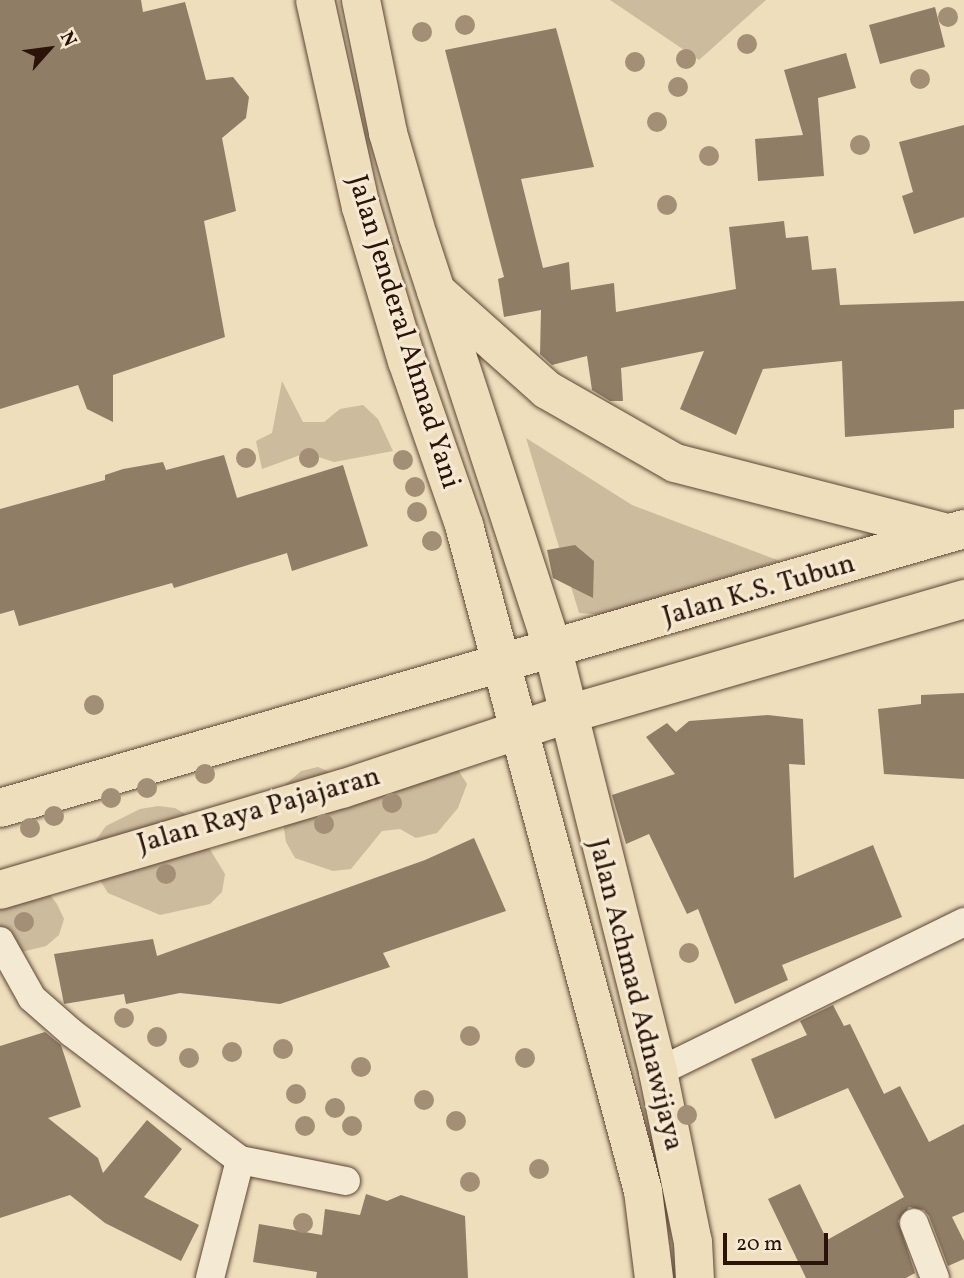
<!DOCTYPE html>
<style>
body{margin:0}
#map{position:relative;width:964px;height:1278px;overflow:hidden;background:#eedebb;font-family:Vollkorn,serif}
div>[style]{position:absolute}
.green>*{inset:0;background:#cdbb9d}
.building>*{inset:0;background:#907d66}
.roads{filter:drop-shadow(0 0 2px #5c4636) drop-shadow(0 0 2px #5c4636)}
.street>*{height:28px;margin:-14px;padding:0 14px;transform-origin:14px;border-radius:14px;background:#f4ead3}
.primary>*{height:38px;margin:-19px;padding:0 19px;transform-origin:19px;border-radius:19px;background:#eedebb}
.highway>*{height:38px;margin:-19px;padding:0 19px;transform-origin:19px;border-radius:19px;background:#eedebb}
.trees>*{width:20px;height:20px;margin:-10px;border-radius:50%;background:#a28f76}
span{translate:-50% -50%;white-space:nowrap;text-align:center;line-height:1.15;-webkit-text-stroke:6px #f4ead3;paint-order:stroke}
.street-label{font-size:28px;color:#2b1309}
.north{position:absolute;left:14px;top:14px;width:70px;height:70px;-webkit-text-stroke:5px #f4ead3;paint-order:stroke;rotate:62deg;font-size:19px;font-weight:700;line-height:28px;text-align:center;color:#2b1309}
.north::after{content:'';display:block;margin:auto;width:24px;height:32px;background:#2b1309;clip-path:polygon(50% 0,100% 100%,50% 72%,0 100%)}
.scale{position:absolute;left:723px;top:1233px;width:105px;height:32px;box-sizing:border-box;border:4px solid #2b1309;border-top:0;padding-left:9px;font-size:21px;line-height:24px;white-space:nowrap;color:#2b1309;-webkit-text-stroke:5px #f4ead3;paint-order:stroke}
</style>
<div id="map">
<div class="green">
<i style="clip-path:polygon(610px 0,766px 0,699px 60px)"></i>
<i style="clip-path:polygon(282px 381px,303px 422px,324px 422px,340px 409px,363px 405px,378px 419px,393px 451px,334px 462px,306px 453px,262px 469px,256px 441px,272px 433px)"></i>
<i style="clip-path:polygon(526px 438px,632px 505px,780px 561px,604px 615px,579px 613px)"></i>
<i style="clip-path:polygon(424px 739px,441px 743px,467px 784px,458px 808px,437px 833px,416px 838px,400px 829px,382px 831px,351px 869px,333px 871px,295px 858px,286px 842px,280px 802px,286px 784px,301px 771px,318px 767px,334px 774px,393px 758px)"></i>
<i style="clip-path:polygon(158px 806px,175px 808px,190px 817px,225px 874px,222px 892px,210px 904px,160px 915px,108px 893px,98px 877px,95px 841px,106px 826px,140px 809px)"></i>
<i style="clip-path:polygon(0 877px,47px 891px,57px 904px,64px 919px,59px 935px,46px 946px,13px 954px,0 949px)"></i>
</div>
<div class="building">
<i style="clip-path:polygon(0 0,141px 0,143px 12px,185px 2px,206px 80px,233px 77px,249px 97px,246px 118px,222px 138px,236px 211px,204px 221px,225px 337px,113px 375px,113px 422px,87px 409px,78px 385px,0 409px)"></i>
<i style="clip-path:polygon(935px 7px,945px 47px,880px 64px,869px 25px)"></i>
<i style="clip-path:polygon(556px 28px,594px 167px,521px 179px,543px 268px,569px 262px,571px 290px,614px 283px,616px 312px,736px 289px,729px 227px,784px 221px,786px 238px,808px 236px,812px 270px,836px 268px,840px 305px,964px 301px,964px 409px,954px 410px,954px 428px,845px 437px,842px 361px,763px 369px,736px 435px,680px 409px,704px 351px,621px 368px,623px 401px,610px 401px,592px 390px,587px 356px,552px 365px,540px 354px,541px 310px,504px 317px,498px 279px,504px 277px,445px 50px)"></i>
<i style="clip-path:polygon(846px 53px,856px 88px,818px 98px,824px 176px,758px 181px,755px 139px,803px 135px,784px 70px)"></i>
<i style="clip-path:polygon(964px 125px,964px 217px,914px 234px,902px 196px,913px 192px,899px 142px)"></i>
<i style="clip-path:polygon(224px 455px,237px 498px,343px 465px,368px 546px,292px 571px,287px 553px,174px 588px,172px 583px,19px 626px,14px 610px,0 614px,0 509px,105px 480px,105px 475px,123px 469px,163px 462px,166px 470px)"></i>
<i style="clip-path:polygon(575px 545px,594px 561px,593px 598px,553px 578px,547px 550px)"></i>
<i style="clip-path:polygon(964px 693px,964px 779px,884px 774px,878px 709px,921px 704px,921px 695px)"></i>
<i style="clip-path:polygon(768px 715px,803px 719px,805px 765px,789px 764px,794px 878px,873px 845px,902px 917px,782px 965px,788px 980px,735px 1004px,698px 909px,687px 914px,649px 834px,626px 844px,612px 795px,675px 774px,646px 737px,667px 723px,676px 732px,689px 721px)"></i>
<i style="clip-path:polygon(474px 838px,506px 911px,383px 953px,390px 967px,280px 1004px,180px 993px,126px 1004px,124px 994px,64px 1004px,54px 954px,153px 939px,157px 956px,425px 860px)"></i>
<i style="clip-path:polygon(833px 1005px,844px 1026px,850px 1024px,884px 1094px,900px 1086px,929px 1142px,964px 1124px,964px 1212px,952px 1217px,964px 1241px,964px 1259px,948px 1266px,929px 1216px,924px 1210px,909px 1207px,898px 1221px,915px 1273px,906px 1278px,806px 1278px,768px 1199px,800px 1184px,827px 1240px,904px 1197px,848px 1088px,775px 1119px,751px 1059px,807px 1035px,800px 1021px)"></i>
<i style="clip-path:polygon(45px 1032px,61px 1045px,81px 1107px,48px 1118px,98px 1158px,103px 1173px,147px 1120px,182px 1149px,144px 1197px,199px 1225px,181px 1261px,105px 1223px,70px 1195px,0 1218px,0 1046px)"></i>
<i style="clip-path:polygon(366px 1194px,387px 1201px,401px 1195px,465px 1216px,468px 1278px,316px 1278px,317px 1272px,253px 1262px,259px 1224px,322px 1235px,325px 1209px,360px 1215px)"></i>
</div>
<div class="roads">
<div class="street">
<i style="left:0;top:941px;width:65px;rotate:60.7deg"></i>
<i style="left:32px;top:998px;width:53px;rotate:41.2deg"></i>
<i style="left:72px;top:1033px;width:211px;rotate:37.1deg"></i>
<i style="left:240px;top:1160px;width:108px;rotate:11.2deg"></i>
<i style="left:658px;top:1072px;width:341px;rotate:-26.1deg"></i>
<i style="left:914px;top:1223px;width:59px;rotate:69.1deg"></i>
<i style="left:210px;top:1278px;width:122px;rotate:-75.7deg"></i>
</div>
<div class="primary">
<i style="left:315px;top:0;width:212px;rotate:77.5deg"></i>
<i style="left:361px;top:207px;width:161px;rotate:73.4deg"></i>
<i style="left:407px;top:361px;width:174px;rotate:70.8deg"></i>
<i style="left:464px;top:525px;width:690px;rotate:74.96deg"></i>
<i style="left:643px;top:1191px;width:88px;rotate:82.8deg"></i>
<i style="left:361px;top:0;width:136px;rotate:78.5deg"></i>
<i style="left:388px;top:133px;width:107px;rotate:73.8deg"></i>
<i style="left:418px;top:236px;width:431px;rotate:71.9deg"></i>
<i style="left:552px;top:646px;width:439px;rotate:76deg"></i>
<i style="left:658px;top:1072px;width:174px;rotate:78.4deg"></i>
<i style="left:693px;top:1242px;width:36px;rotate:87deg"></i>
<i style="left:436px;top:291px;width:149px;rotate:41.7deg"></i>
<i style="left:547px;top:390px;width:147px;rotate:29.7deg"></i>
<i style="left:675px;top:463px;width:278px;rotate:14.4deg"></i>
</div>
<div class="highway">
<i style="left:0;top:808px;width:1004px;rotate:-16.14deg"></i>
<i style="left:0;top:890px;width:357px;rotate:-16.5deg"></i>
<i style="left:342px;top:789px;width:235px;rotate:-18.4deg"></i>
<i style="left:565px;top:715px;width:416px;rotate:-16.2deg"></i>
</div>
</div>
<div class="trees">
<i style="left:948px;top:17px"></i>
<i style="left:465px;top:25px"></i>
<i style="left:422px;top:32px"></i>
<i style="left:747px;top:44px"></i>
<i style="left:686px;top:59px"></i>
<i style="left:635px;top:62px"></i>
<i style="left:920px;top:79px"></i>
<i style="left:678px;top:87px"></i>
<i style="left:657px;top:122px"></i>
<i style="left:860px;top:145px"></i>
<i style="left:709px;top:156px"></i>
<i style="left:667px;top:205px"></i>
<i style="left:246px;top:458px"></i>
<i style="left:309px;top:458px"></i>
<i style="left:403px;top:460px"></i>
<i style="left:415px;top:487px"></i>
<i style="left:417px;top:512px"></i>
<i style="left:432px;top:541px"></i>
<i style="left:94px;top:705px"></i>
<i style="left:205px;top:774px"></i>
<i style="left:147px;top:788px"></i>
<i style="left:111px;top:798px"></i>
<i style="left:392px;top:803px"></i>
<i style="left:54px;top:816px"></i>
<i style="left:324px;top:824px"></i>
<i style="left:30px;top:828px"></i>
<i style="left:166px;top:874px"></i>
<i style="left:24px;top:922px"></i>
<i style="left:689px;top:953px"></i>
<i style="left:124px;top:1018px"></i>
<i style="left:470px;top:1036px"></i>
<i style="left:157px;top:1037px"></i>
<i style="left:283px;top:1049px"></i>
<i style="left:232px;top:1052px"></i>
<i style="left:189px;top:1058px"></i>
<i style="left:525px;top:1058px"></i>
<i style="left:361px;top:1067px"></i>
<i style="left:296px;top:1094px"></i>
<i style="left:424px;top:1100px"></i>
<i style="left:335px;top:1108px"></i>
<i style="left:687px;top:1115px"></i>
<i style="left:456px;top:1121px"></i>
<i style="left:305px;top:1126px"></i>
<i style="left:352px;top:1126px"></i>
<i style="left:539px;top:1169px"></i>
<i style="left:470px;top:1182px"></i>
<i style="left:303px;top:1223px"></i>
</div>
<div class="street-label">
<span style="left:403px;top:332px;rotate:73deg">Jalan Jenderal Ahmad Yani</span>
<span style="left:759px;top:591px;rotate:-16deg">Jalan K.S. Tubun</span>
<span style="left:259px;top:811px;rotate:-16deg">Jalan Raya Pajajaran</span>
<span style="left:635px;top:995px;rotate:76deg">Jalan Achmad Adnawijaya</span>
</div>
<div class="north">N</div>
<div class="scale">20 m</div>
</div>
